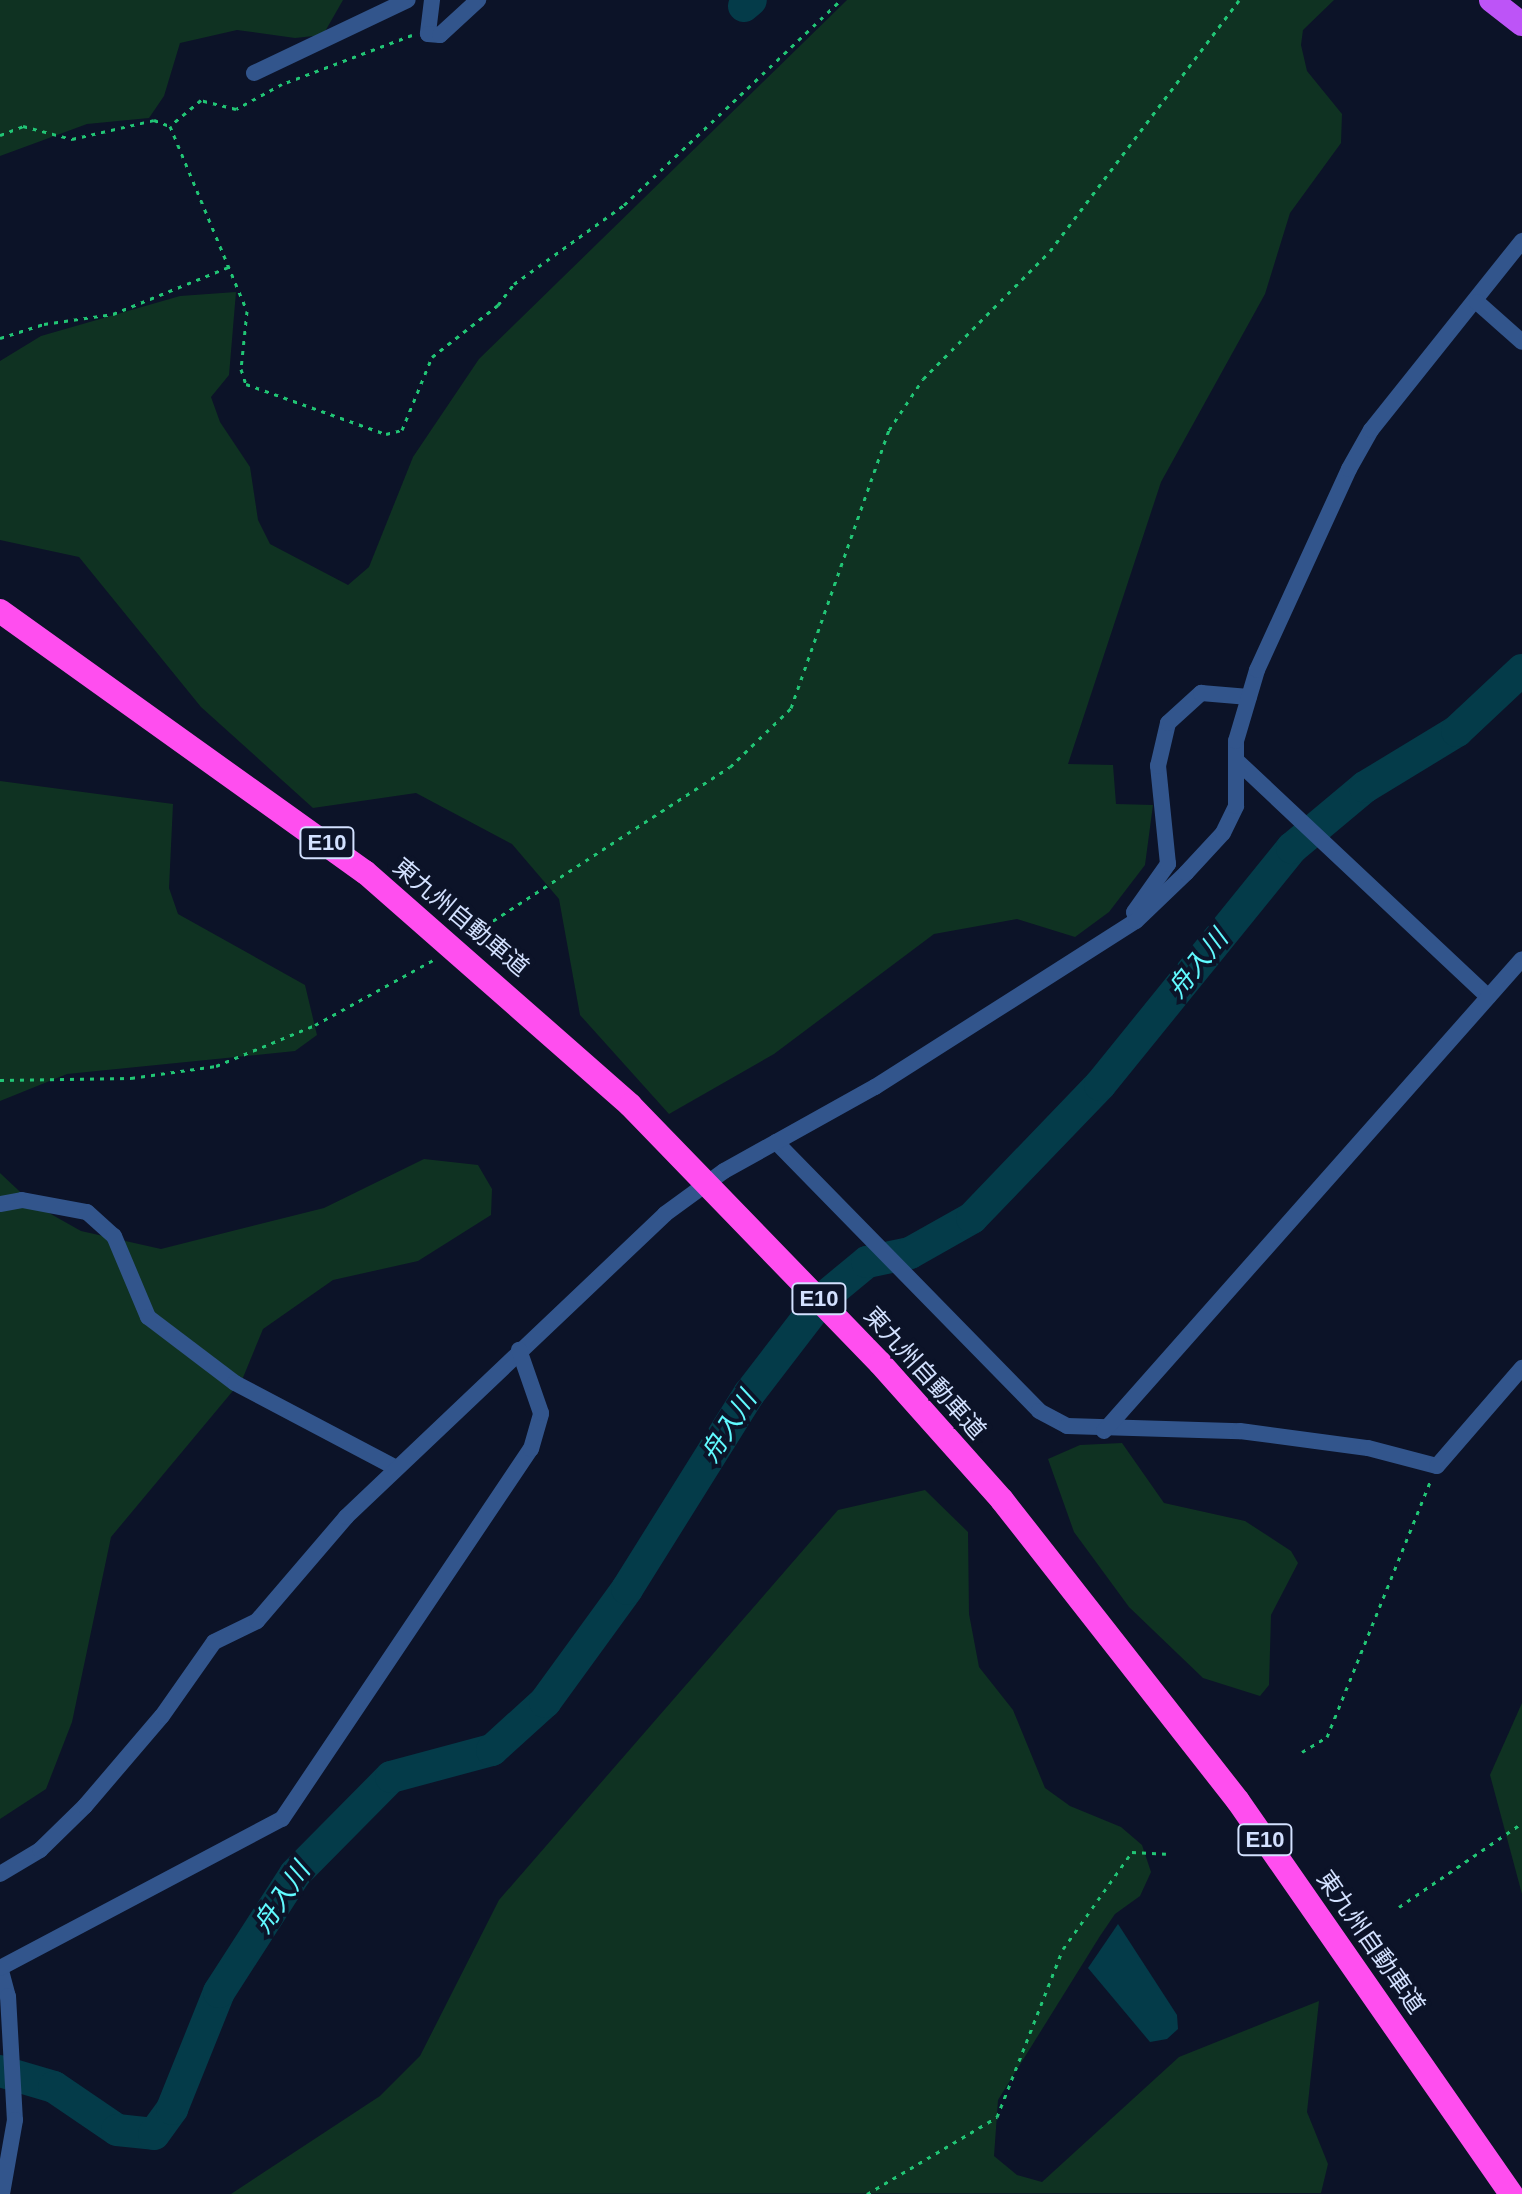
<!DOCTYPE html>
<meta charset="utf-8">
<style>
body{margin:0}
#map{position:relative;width:1522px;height:2194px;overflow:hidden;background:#0c1328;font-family:Arial,"Noto Sans JP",sans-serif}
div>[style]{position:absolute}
.green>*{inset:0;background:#0f3222}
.water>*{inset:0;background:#043b49}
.river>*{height:32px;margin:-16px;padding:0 16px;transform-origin:16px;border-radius:16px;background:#043b49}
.path>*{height:3px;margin-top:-1.5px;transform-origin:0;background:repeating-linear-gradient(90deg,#21c575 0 4px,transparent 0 10px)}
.minor>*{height:16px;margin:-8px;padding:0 8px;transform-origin:8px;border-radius:8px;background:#32558c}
.tertiary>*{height:16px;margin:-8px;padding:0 8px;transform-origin:8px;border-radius:8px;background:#32558c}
.trunk>*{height:24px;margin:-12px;padding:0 12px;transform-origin:12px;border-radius:12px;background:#bd54f7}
.motorway>*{height:24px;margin:-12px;padding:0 12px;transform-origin:12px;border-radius:12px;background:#ff4eef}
.motorway-bridge>*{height:24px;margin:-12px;padding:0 12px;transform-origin:12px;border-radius:12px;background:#ff4eef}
span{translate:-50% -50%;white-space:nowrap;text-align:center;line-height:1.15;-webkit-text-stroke:8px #0c1328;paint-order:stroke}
.shield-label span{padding:2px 6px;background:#0c1328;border:2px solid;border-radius:6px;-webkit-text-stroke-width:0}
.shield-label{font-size:22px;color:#d3e1ff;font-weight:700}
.street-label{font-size:24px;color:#d3e1ff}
.water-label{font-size:26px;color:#61faff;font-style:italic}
</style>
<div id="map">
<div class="green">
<i style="clip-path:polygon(0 0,343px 0,323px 35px,295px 38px,237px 30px,180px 43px,164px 96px,149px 118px,87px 124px,0 156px)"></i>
<i style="clip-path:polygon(847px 0,1334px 0,1303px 30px,1301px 45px,1307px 71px,1342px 114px,1341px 143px,1290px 213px,1265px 294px,1161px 482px,1068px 764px,1113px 765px,1116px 804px,1153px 805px,1145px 865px,1109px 912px,1075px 937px,1017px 919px,934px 934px,774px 1054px,669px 1114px,580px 1015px,559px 899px,512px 844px,416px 793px,313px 808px,201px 707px,79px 557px,0 540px,0 361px,41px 336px,180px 296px,236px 292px,229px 375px,211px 397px,220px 422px,250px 467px,258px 520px,270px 544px,348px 585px,369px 567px,413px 457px,479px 359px)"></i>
<i style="clip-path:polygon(0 781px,173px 804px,169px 888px,178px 914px,305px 985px,317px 1035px,295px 1051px,67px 1074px,0 1101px)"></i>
<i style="clip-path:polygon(424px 1159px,478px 1165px,492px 1189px,491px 1215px,418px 1261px,333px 1280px,263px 1329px,242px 1380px,111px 1537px,72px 1722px,46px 1789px,0 1819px,0 1173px,33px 1204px,81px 1231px,161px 1249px,324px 1208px)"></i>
<i style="clip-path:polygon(1122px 1443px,1164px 1503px,1245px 1521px,1291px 1551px,1298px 1563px,1271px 1615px,1269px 1685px,1260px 1696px,1203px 1678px,1129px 1607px,1074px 1532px,1048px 1459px,1080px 1445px)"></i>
<i style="clip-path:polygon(925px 1490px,968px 1532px,969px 1614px,979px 1667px,1013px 1710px,1045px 1788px,1070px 1806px,1121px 1827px,1142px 1845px,1151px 1872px,1140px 1896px,1115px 1914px,1100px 1936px,998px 2100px,994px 2156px,1017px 2175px,1042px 2182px,1179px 2057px,1319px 2001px,1307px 2112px,1328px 2164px,1321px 2193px,231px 2194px,380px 2096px,420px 2056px,499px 1900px,838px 1510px)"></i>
<i style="clip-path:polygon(1522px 1703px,1522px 1894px,1490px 1775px)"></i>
</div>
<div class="water">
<i style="clip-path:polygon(1118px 1924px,1177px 2015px,1178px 2029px,1167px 2039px,1150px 2042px,1088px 1968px)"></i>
</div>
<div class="river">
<i style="left:744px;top:6px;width:9px;rotate:-41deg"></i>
<i style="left:0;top:2071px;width:56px;rotate:16.5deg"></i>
<i style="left:54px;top:2087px;width:76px;rotate:34.3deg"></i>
<i style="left:117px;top:2130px;width:37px;rotate:6deg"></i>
<i style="left:154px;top:2134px;width:31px;rotate:-54deg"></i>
<i style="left:172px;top:2109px;width:126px;rotate:-68.1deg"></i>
<i style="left:219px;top:1992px;width:140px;rotate:-57.2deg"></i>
<i style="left:295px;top:1874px;width:136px;rotate:-45.3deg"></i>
<i style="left:391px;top:1777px;width:105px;rotate:-15deg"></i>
<i style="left:492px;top:1750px;width:72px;rotate:-42.2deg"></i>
<i style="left:545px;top:1702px;width:140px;rotate:-54deg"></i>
<i style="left:627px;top:1589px;width:230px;rotate:-58deg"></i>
<i style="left:749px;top:1394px;width:118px;rotate:-52.5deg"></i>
<i style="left:821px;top:1300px;width:60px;rotate:-39.6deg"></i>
<i style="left:867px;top:1262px;width:44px;rotate:-11.8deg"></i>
<i style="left:910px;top:1253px;width:71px;rotate:-29.4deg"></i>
<i style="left:972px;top:1218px;width:185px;rotate:-46.1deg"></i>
<i style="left:1100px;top:1085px;width:305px;rotate:-51deg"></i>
<i style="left:1292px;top:848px;width:95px;rotate:-39.9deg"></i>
<i style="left:1365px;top:787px;width:108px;rotate:-31.3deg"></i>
<i style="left:1457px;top:731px;width:89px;rotate:-43.2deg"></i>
</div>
<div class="path">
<i style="left:412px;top:35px;width:139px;rotate:159.3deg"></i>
<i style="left:282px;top:84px;width:52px;rotate:151.5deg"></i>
<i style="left:236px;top:109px;width:36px;rotate:-166deg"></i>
<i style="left:201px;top:100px;width:40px;rotate:140deg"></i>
<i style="left:170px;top:126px;width:200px;rotate:67.4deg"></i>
<i style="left:247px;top:311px;width:58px;rotate:95.9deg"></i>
<i style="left:241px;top:369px;width:16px;rotate:72deg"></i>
<i style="left:246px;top:384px;width:149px;rotate:19.7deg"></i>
<i style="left:386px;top:434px;width:16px;rotate:-14deg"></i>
<i style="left:402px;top:430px;width:79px;rotate:-67.7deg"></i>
<i style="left:432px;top:357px;width:84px;rotate:-38.2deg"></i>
<i style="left:498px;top:305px;width:26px;rotate:-53deg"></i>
<i style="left:514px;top:284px;width:135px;rotate:-35.7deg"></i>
<i style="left:624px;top:205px;width:299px;rotate:-43.4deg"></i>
<i style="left:0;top:135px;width:25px;rotate:-21deg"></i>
<i style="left:23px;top:126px;width:51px;rotate:14.9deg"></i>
<i style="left:72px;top:139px;width:84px;rotate:-13deg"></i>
<i style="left:154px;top:120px;width:17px;rotate:21deg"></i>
<i style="left:0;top:338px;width:46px;rotate:-17.7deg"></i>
<i style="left:44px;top:324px;width:70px;rotate:-8.2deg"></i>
<i style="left:113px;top:314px;width:127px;rotate:-22.1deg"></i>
<i style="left:468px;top:937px;width:312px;rotate:-33deg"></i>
<i style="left:730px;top:767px;width:85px;rotate:-44deg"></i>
<i style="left:791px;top:708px;width:295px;rotate:-70.6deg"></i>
<i style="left:889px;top:430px;width:61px;rotate:-56.3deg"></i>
<i style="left:923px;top:379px;width:180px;rotate:-45.2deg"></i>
<i style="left:1050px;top:251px;width:314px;rotate:-53deg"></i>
<i style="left:0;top:1080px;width:131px;rotate:-0.9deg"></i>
<i style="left:131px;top:1078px;width:86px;rotate:-8deg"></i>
<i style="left:216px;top:1066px;width:107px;rotate:-22.5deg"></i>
<i style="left:315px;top:1025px;width:137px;rotate:-28.8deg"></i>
<i style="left:1302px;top:1752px;width:29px;rotate:-31deg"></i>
<i style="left:1327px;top:1737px;width:277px;rotate:-68deg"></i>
<i style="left:1399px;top:1907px;width:149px;rotate:-34.3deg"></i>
<i style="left:867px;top:2194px;width:151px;rotate:-30.6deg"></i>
<i style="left:997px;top:2117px;width:180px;rotate:-68.6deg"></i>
<i style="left:1063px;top:1949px;width:119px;rotate:-54.6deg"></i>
<i style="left:1132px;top:1852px;width:34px;rotate:3deg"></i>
</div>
<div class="minor">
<i style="left:432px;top:0;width:34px;rotate:97deg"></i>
<i style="left:428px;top:34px;width:12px;rotate:5deg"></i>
<i style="left:440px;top:35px;width:52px;rotate:-42.6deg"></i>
<i style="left:254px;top:73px;width:170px;rotate:-25.4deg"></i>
<i style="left:1236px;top:760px;width:346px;rotate:43.2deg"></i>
<i style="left:1136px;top:919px;width:7px;rotate:-106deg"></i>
<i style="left:1134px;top:912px;width:59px;rotate:-54.7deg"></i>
<i style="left:1168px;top:864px;width:99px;rotate:-95.8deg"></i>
<i style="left:1158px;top:766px;width:44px;rotate:-76.9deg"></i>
<i style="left:1168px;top:723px;width:45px;rotate:-42.3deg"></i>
<i style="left:1201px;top:693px;width:48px;rotate:4.8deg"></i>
<i style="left:776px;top:1142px;width:376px;rotate:45.6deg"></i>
<i style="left:1039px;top:1411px;width:32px;rotate:28deg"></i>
<i style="left:1067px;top:1426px;width:173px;rotate:1.7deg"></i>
<i style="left:1240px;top:1431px;width:129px;rotate:7.6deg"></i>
<i style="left:1368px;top:1448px;width:71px;rotate:14.6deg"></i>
<i style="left:1437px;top:1466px;width:130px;rotate:-49.1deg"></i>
<i style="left:0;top:1204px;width:22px;rotate:-10deg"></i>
<i style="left:22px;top:1200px;width:66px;rotate:10.5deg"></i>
<i style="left:87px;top:1212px;width:36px;rotate:42deg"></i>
<i style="left:114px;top:1236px;width:88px;rotate:67.2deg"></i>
<i style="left:148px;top:1317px;width:109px;rotate:37.2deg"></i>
<i style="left:235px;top:1383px;width:182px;rotate:27.8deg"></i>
<i style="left:1104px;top:1431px;width:630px;rotate:-48.47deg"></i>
<i style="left:0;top:1874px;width:47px;rotate:-31deg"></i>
<i style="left:40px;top:1850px;width:63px;rotate:-44.4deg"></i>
<i style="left:85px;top:1806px;width:118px;rotate:-49.5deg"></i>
<i style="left:162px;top:1716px;width:90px;rotate:-54.9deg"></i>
<i style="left:214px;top:1642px;width:48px;rotate:-26deg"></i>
<i style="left:257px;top:1621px;width:137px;rotate:-49.4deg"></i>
<i style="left:346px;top:1517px;width:440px;rotate:-43.5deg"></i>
<i style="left:665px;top:1214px;width:73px;rotate:-36.1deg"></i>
<i style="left:724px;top:1171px;width:173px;rotate:-29.1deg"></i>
<i style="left:875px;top:1087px;width:309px;rotate:-32.5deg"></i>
<i style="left:1136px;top:921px;width:69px;rotate:-43.8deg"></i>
<i style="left:1186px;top:873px;width:54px;rotate:-47.2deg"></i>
<i style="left:1223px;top:833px;width:30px;rotate:-64deg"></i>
<i style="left:1236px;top:806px;width:65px;rotate:-90deg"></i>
<i style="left:1236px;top:741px;width:74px;rotate:-73.5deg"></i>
<i style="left:1257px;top:670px;width:221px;rotate:-65.4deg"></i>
<i style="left:1349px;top:469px;width:45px;rotate:-60.6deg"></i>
<i style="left:1371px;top:430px;width:242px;rotate:-51.4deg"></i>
<i style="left:0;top:1967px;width:30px;rotate:75deg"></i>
<i style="left:8px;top:1996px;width:124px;rotate:86.8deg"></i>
<i style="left:15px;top:2120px;width:75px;rotate:100deg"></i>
<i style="left:0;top:1968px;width:319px;rotate:-27.9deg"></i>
<i style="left:282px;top:1819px;width:446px;rotate:-56.1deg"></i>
<i style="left:531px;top:1449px;width:37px;rotate:-74deg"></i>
<i style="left:541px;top:1413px;width:67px;rotate:-109.2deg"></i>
</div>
<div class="tertiary">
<i style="left:1477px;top:302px;width:60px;rotate:41.6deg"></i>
</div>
<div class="trunk">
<i style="left:1491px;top:0;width:39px;rotate:38deg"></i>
</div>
<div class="motorway">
<i style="left:0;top:611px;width:449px;rotate:35.6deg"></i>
<i style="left:365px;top:872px;width:353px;rotate:41.3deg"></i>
<i style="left:1002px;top:1500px;width:382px;rotate:51.9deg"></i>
<i style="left:1238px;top:1801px;width:479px;rotate:55.2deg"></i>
</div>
<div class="motorway-bridge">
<i style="left:630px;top:1105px;width:359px;rotate:45.9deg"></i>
<i style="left:880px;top:1363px;width:183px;rotate:48.3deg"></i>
</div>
<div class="shield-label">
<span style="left:327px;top:843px">E10</span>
<span style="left:819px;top:1299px">E10</span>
<span style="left:1265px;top:1840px">E10</span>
</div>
<div class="street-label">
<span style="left:461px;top:917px;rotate:40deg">東九州自動車道</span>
<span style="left:925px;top:1373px;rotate:48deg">東九州自動車道</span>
<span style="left:1371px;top:1942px;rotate:55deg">東九州自動車道</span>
</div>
<div class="water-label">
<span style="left:1198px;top:964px;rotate:-51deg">舟入川</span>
<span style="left:729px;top:1427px;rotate:-57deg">舟入川</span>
<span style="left:282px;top:1898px;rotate:-56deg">舟入川</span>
</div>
</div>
